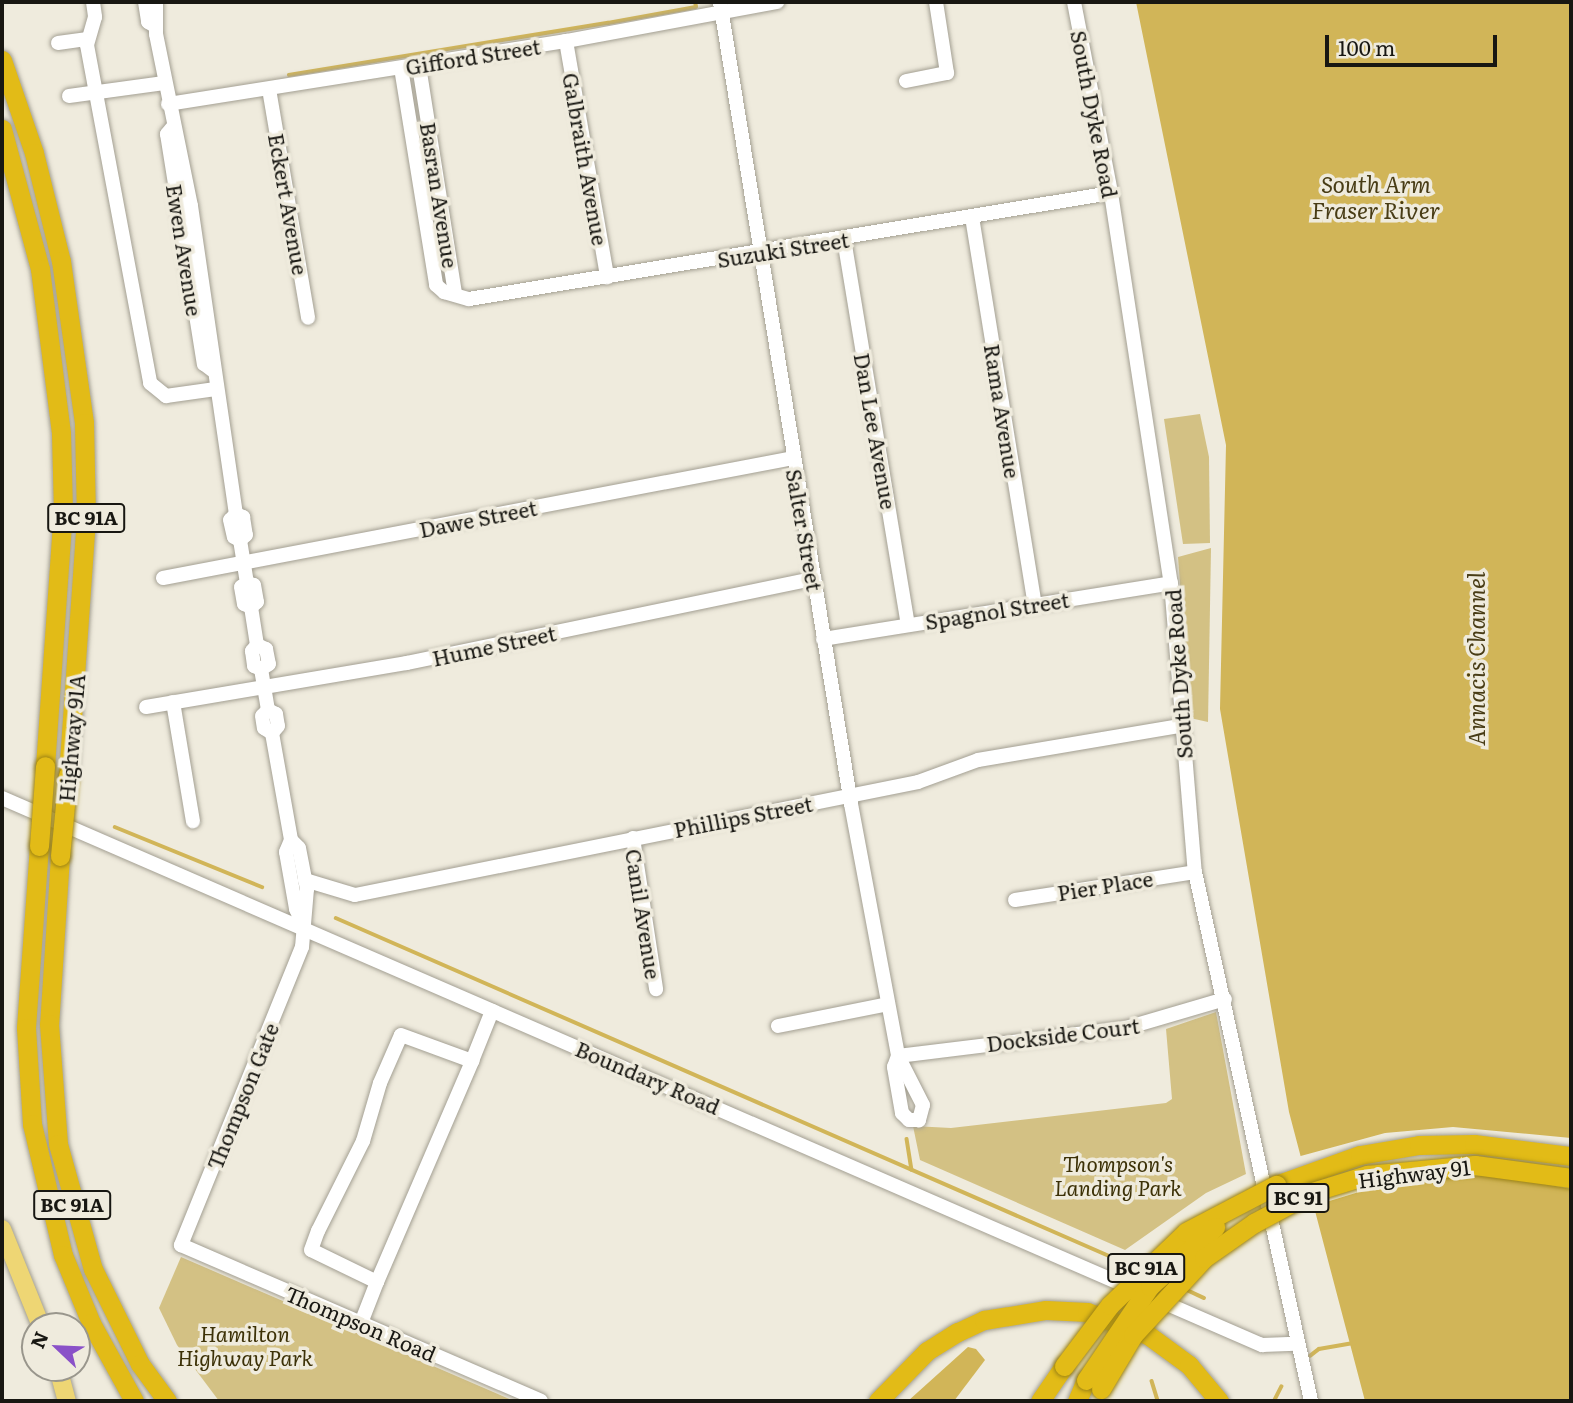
<!DOCTYPE html>
<style>
body{margin:0}
#map{position:relative;width:1573px;height:1403px;overflow:hidden;background:#efebdd;font-family:Literata,serif}
div>[style]{position:absolute}
.green>*{inset:0;background:#d3c184}
.water>*{inset:0;background:#d1b558}
.pier>*{inset:0;background:#efebdd}
.stream>*{height:3.5px;margin:-1.75px;padding:0 1.75px;transform-origin:1.75px;border-radius:1.75px;background:#d1b558}
.roads{filter:drop-shadow(0 0 2px #a39f92) drop-shadow(0 0 2px #a39f92)}
.minor>*{height:14px;margin:-7px;padding:0 7px;transform-origin:7px;border-radius:7px;background:#fff}
.major>*{height:18px;margin:-9px;padding:0 9px;transform-origin:9px;border-radius:9px;background:#eed674}
.highway>*{height:19px;margin:-9.5px;padding:0 9.5px;transform-origin:9.5px;border-radius:9.5px;background:#e2bb17}
.bridges{filter:drop-shadow(0 0 2px #9b8215) drop-shadow(0 0 2px #9b8215)}
.highway-bridge>*{height:19px;margin:-9.5px;padding:0 9.5px;transform-origin:9.5px;border-radius:9.5px;background:#e2bb17}
span{translate:-50% -50%;white-space:nowrap;text-align:center;line-height:1.15;-webkit-text-stroke:7px #efebdd;paint-order:stroke}
.shield-label span{padding:2px 5px;background:#efebdd;border:2px solid;border-radius:5px;-webkit-text-stroke-width:0}
.shield-label{font-size:19px;color:#181712;font-weight:700}
.street-label{font-size:21px;color:#181712}
.park-label{font-size:21px;color:#3c3107;font-style:italic}
.water-label{font-size:23px;color:#483c15;font-style:italic}
.frame{position:absolute;inset:0;border:4px solid #181712;pointer-events:none}
.north{position:absolute;left:21px;top:1312px;width:70px;height:70px;box-sizing:border-box;background:#efebdd;border:2px solid #99968c;border-radius:50%;rotate:293deg;font-size:19px;font-weight:700;line-height:28px;text-align:center;color:#181712}
.north::after{content:'';display:block;margin:auto;width:24px;height:32px;background:#8a51c8;clip-path:polygon(50% 0,100% 100%,50% 72%,0 100%)}
.scale{position:absolute;left:1325px;top:35px;width:172px;height:32px;box-sizing:border-box;border:4px solid #181712;border-top:0;padding-left:9px;font-size:21px;line-height:24px;white-space:nowrap;color:#181712;-webkit-text-stroke:5px #efebdd;paint-order:stroke}
</style>
<div id="map">
<div class="green">
<i style="clip-path:polygon(1200px 414px,1209px 457px,1210px 543px,1183px 544px,1164px 419px)"></i>
<i style="clip-path:polygon(1211px 548px,1208px 722px,1190px 718px,1178px 557px)"></i>
<i style="clip-path:polygon(1216px 1012px,1246px 1174px,1206px 1193px,1125px 1250px,920px 1160px,913px 1126px,951px 1128px,1166px 1103px,1172px 1099px,1166px 1029px)"></i>
<i style="clip-path:polygon(181px 1257px,514px 1401px,219px 1401px,177px 1345px,159px 1308px)"></i>
</div>
<div class="water">
<i style="clip-path:polygon(1136px 2px,1571px 2px,1571px 1401px,1365px 1401px,1289px 1112px,1220px 709px,1226px 445px)"></i>
<i style="clip-path:polygon(968px 1347px,976px 1349px,985px 1360px,954px 1401px,908px 1401px)"></i>
</div>
<div class="pier">
<i style="clip-path:polygon(1453px 1127px,1571px 1138px,1571px 1189px,1508px 1177px,1457px 1175px,1385px 1184px,1310px 1207px,1297px 1157px,1385px 1133px)"></i>
</div>
<div class="stream">
<i style="left:289px;top:75px;width:323px;rotate:-9.3deg"></i>
<i style="left:608px;top:23px;width:89px;rotate:-10.3deg"></i>
<i style="left:696px;top:7px;width:5px;rotate:-101deg"></i>
<i style="left:115px;top:827px;width:159px;rotate:22.2deg"></i>
<i style="left:336px;top:918px;width:876px;rotate:23.61deg"></i>
<i style="left:907px;top:1139px;width:31px;rotate:81deg"></i>
<i style="left:1185px;top:1289px;width:21px;rotate:25deg"></i>
<i style="left:1310px;top:1356px;width:11px;rotate:-38deg"></i>
<i style="left:1319px;top:1349px;width:36px;rotate:-10deg"></i>
<i style="left:1152px;top:1381px;width:21px;rotate:73deg"></i>
<i style="left:1274px;top:1401px;width:16px;rotate:-63deg"></i>
</div>
<div class="roads">
<div class="minor">
<i style="left:93px;top:2px;width:15px;rotate:82deg"></i>
<i style="left:95px;top:17px;width:29px;rotate:106deg"></i>
<i style="left:87px;top:45px;width:344px;rotate:79.4deg"></i>
<i style="left:150px;top:383px;width:21px;rotate:39deg"></i>
<i style="left:166px;top:396px;width:50px;rotate:-8deg"></i>
<i style="left:145px;top:2px;width:20px;rotate:81deg"></i>
<i style="left:148px;top:22px;width:8px;rotate:30deg"></i>
<i style="left:156px;top:2px;width:32px;rotate:90deg"></i>
<i style="left:156px;top:34px;width:176px;rotate:78.5deg"></i>
<i style="left:191px;top:206px;width:311px;rotate:81.7deg"></i>
<i style="left:236px;top:514px;width:8px;rotate:23deg"></i>
<i style="left:243px;top:517px;width:18px;rotate:81deg"></i>
<i style="left:246px;top:535px;width:8px;rotate:140deg"></i>
<i style="left:240px;top:540px;width:44px;rotate:80.8deg"></i>
<i style="left:247px;top:583px;width:7px;rotate:146deg"></i>
<i style="left:241px;top:587px;width:17px;rotate:80deg"></i>
<i style="left:244px;top:604px;width:8px;rotate:23deg"></i>
<i style="left:720px;top:2px;width:813px;rotate:80.72deg"></i>
<i style="left:851px;top:804px;width:256px;rotate:79.4deg"></i>
<i style="left:898px;top:1056px;width:55px;rotate:63deg"></i>
<i style="left:923px;top:1105px;width:16px;rotate:105deg"></i>
<i style="left:919px;top:1120px;width:10px;rotate:180deg"></i>
<i style="left:909px;top:1120px;width:10px;rotate:-135deg"></i>
<i style="left:902px;top:1113px;width:47px;rotate:-99.9deg"></i>
<i style="left:894px;top:1067px;width:12px;rotate:-70deg"></i>
<i style="left:1074px;top:2px;width:195px;rotate:79deg"></i>
<i style="left:1111px;top:193px;width:395px;rotate:81.3deg"></i>
<i style="left:1171px;top:583px;width:290px;rotate:85.3deg"></i>
<i style="left:1195px;top:872px;width:542px;rotate:77.63deg"></i>
<i style="left:566px;top:41px;width:240px;rotate:80.1deg"></i>
<i style="left:58px;top:43px;width:30px;rotate:-8deg"></i>
<i style="left:419px;top:66px;width:231px;rotate:81deg"></i>
<i style="left:401px;top:68px;width:220px;rotate:80.8deg"></i>
<i style="left:436px;top:285px;width:11px;rotate:41deg"></i>
<i style="left:444px;top:292px;width:26px;rotate:16deg"></i>
<i style="left:469px;top:299px;width:651px;rotate:-9.38deg"></i>
<i style="left:906px;top:81px;width:42px;rotate:-11deg"></i>
<i style="left:947px;top:73px;width:72px;rotate:-98.8deg"></i>
<i style="left:269px;top:89px;width:232px;rotate:80.3deg"></i>
<i style="left:69px;top:96px;width:96px;rotate:-7.8deg"></i>
<i style="left:168px;top:104px;width:403px;rotate:-9deg"></i>
<i style="left:566px;top:41px;width:215px;rotate:-10.5deg"></i>
<i style="left:172px;top:128px;width:8px;rotate:130deg"></i>
<i style="left:167px;top:134px;width:233px;rotate:80.9deg"></i>
<i style="left:204px;top:364px;width:10px;rotate:37deg"></i>
<i style="left:972px;top:217px;width:393px;rotate:80.8deg"></i>
<i style="left:844px;top:239px;width:390px;rotate:80.6deg"></i>
<i style="left:236px;top:514px;width:8px;rotate:135deg"></i>
<i style="left:230px;top:520px;width:17px;rotate:77deg"></i>
<i style="left:234px;top:537px;width:7px;rotate:27deg"></i>
<i style="left:163px;top:578px;width:641px;rotate:-10.78deg"></i>
<i style="left:247px;top:583px;width:7px;rotate:16deg"></i>
<i style="left:254px;top:585px;width:17px;rotate:80deg"></i>
<i style="left:257px;top:602px;width:8px;rotate:140deg"></i>
<i style="left:251px;top:607px;width:38px;rotate:81deg"></i>
<i style="left:257px;top:645px;width:8px;rotate:130deg"></i>
<i style="left:252px;top:651px;width:15px;rotate:82deg"></i>
<i style="left:254px;top:666px;width:8px;rotate:23deg"></i>
<i style="left:261px;top:669px;width:42px;rotate:80.3deg"></i>
<i style="left:268px;top:710px;width:9px;rotate:27deg"></i>
<i style="left:276px;top:714px;width:12px;rotate:81deg"></i>
<i style="left:278px;top:726px;width:9px;rotate:131deg"></i>
<i style="left:272px;top:733px;width:109px;rotate:79.9deg"></i>
<i style="left:291px;top:840px;width:13px;rotate:113deg"></i>
<i style="left:286px;top:852px;width:58px;rotate:80deg"></i>
<i style="left:296px;top:909px;width:20px;rotate:66deg"></i>
<i style="left:823px;top:639px;width:352px;rotate:-9.1deg"></i>
<i style="left:257px;top:645px;width:10px;rotate:24deg"></i>
<i style="left:266px;top:649px;width:15px;rotate:79deg"></i>
<i style="left:269px;top:664px;width:9px;rotate:148deg"></i>
<i style="left:173px;top:702px;width:121px;rotate:80.5deg"></i>
<i style="left:146px;top:707px;width:265px;rotate:-9.6deg"></i>
<i style="left:407px;top:663px;width:416px;rotate:-11.7deg"></i>
<i style="left:268px;top:710px;width:8px;rotate:135deg"></i>
<i style="left:262px;top:716px;width:12px;rotate:81deg"></i>
<i style="left:264px;top:728px;width:9px;rotate:32deg"></i>
<i style="left:2px;top:798px;width:1374px;rotate:23.47deg"></i>
<i style="left:1262px;top:1345px;width:33px;rotate:-2deg"></i>
<i style="left:633px;top:838px;width:153px;rotate:81.3deg"></i>
<i style="left:291px;top:840px;width:11px;rotate:45deg"></i>
<i style="left:299px;top:848px;width:42px;rotate:79deg"></i>
<i style="left:307px;top:889px;width:58px;rotate:94.9deg"></i>
<i style="left:302px;top:947px;width:322px;rotate:112.1deg"></i>
<i style="left:181px;top:1245px;width:392px;rotate:23.4deg"></i>
<i style="left:305px;top:880px;width:52px;rotate:16.7deg"></i>
<i style="left:355px;top:895px;width:574px;rotate:-11.35deg"></i>
<i style="left:918px;top:782px;width:64px;rotate:-20.1deg"></i>
<i style="left:978px;top:760px;width:205px;rotate:-9.6deg"></i>
<i style="left:1015px;top:900px;width:182px;rotate:-8.8deg"></i>
<i style="left:778px;top:1026px;width:112px;rotate:-11.3deg"></i>
<i style="left:898px;top:1056px;width:230px;rotate:-7deg"></i>
<i style="left:1126px;top:1028px;width:103px;rotate:-16.3deg"></i>
<i style="left:377px;top:1282px;width:241px;rotate:-66.7deg"></i>
<i style="left:361px;top:1323px;width:44px;rotate:-68.7deg"></i>
<i style="left:377px;top:1282px;width:73px;rotate:-154.1deg"></i>
<i style="left:311px;top:1250px;width:20px;rotate:-70deg"></i>
<i style="left:318px;top:1231px;width:101px;rotate:-63.4deg"></i>
<i style="left:363px;top:1141px;width:60px;rotate:-73.7deg"></i>
<i style="left:380px;top:1083px;width:52px;rotate:-66.4deg"></i>
<i style="left:401px;top:1035px;width:76px;rotate:20.1deg"></i>
<i style="left:472px;top:1061px;width:54px;rotate:-68.2deg"></i>
</div>
<div class="major">
<i style="left:2px;top:1229px;width:105px;rotate:68.1deg"></i>
<i style="left:58px;top:1368px;width:34px;rotate:75deg"></i>
</div>
<div class="highway">
<i style="left:2px;top:60px;width:98px;rotate:71deg"></i>
<i style="left:34px;top:153px;width:111px;rotate:76deg"></i>
<i style="left:61px;top:261px;width:164px;rotate:81.9deg"></i>
<i style="left:84px;top:423px;width:95px;rotate:88.8deg"></i>
<i style="left:86px;top:518px;width:258px;rotate:94deg"></i>
<i style="left:2px;top:129px;width:145px;rotate:74.8deg"></i>
<i style="left:40px;top:269px;width:166px;rotate:82.7deg"></i>
<i style="left:61px;top:434px;width:75px;rotate:88.5deg"></i>
<i style="left:63px;top:509px;width:258px;rotate:94deg"></i>
<i style="left:39px;top:846px;width:182px;rotate:94.1deg"></i>
<i style="left:26px;top:1028px;width:96px;rotate:86.4deg"></i>
<i style="left:32px;top:1124px;width:135px;rotate:76.7deg"></i>
<i style="left:63px;top:1255px;width:74px;rotate:67.6deg"></i>
<i style="left:91px;top:1323px;width:89px;rotate:61.1deg"></i>
<i style="left:60px;top:856px;width:168px;rotate:93.7deg"></i>
<i style="left:49px;top:1024px;width:120px;rotate:85.7deg"></i>
<i style="left:58px;top:1144px;width:130px;rotate:74.4deg"></i>
<i style="left:93px;top:1269px;width:106px;rotate:63.7deg"></i>
<i style="left:140px;top:1364px;width:46px;rotate:53.9deg"></i>
<i style="left:1276px;top:1185px;width:89px;rotate:-19.7deg"></i>
<i style="left:1360px;top:1155px;width:60px;rotate:-9.6deg"></i>
<i style="left:1419px;top:1145px;width:55px;rotate:-1deg"></i>
<i style="left:1474px;top:1144px;width:98px;rotate:7.1deg"></i>
<i style="left:878px;top:1401px;width:70px;rotate:-45.6deg"></i>
<i style="left:927px;top:1351px;width:36px;rotate:-32deg"></i>
<i style="left:958px;top:1332px;width:29px;rotate:-25deg"></i>
<i style="left:984px;top:1320px;width:63px;rotate:-9.2deg"></i>
<i style="left:1046px;top:1310px;width:41px;rotate:2.8deg"></i>
<i style="left:1087px;top:1312px;width:65px;rotate:20.7deg"></i>
<i style="left:1148px;top:1335px;width:51px;rotate:36.2deg"></i>
<i style="left:1189px;top:1365px;width:47px;rotate:50.2deg"></i>
<i style="left:1040px;top:1401px;width:42px;rotate:-55.6deg"></i>
<i style="left:1077px;top:1401px;width:23px;rotate:-67deg"></i>
</div>
</div>
<div class="bridges">
<div class="highway-bridge">
<i style="left:39px;top:846px;width:80px;rotate:-85.7deg"></i>
<i style="left:60px;top:856px;width:81px;rotate:-84.4deg"></i>
<i style="left:1064px;top:1366px;width:76px;rotate:-53deg"></i>
<i style="left:1110px;top:1305px;width:105px;rotate:-43.8deg"></i>
<i style="left:1186px;top:1232px;width:102px;rotate:-27.6deg"></i>
<i style="left:1086px;top:1380px;width:114px;rotate:-55.8deg"></i>
<i style="left:1150px;top:1286px;width:88px;rotate:-42.2deg"></i>
<i style="left:1101px;top:1389px;width:63px;rotate:-59.3deg"></i>
<i style="left:1133px;top:1335px;width:105px;rotate:-47.3deg"></i>
<i style="left:1204px;top:1258px;width:61px;rotate:-35deg"></i>
<i style="left:1254px;top:1223px;width:66px;rotate:-28.1deg"></i>
<i style="left:1312px;top:1192px;width:58px;rotate:-17.2deg"></i>
<i style="left:1367px;top:1175px;width:108px;rotate:-5.3deg"></i>
<i style="left:1475px;top:1165px;width:97px;rotate:7.7deg"></i>
</div>
</div>
<div class="shield-label">
<span style="left:86px;top:518px">BC 91A</span>
<span style="left:1298px;top:1198px">BC 91</span>
<span style="left:72px;top:1205px">BC 91A</span>
<span style="left:1146px;top:1268px">BC 91A</span>
</div>
<div class="street-label">
<span style="left:473px;top:56px;rotate:-9deg">Gifford Street</span>
<span style="left:1095px;top:114px;rotate:79deg">South Dyke Road</span>
<span style="left:586px;top:159px;rotate:80deg">Galbraith Avenue</span>
<span style="left:440px;top:195px;rotate:81deg">Basran Avenue</span>
<span style="left:289px;top:204px;rotate:80deg">Eckert Avenue</span>
<span style="left:783px;top:249px;rotate:-9deg">Suzuki Street</span>
<span style="left:185px;top:250px;rotate:81deg">Ewen Avenue</span>
<span style="left:1003px;top:411px;rotate:81deg">Rama Avenue</span>
<span style="left:876px;top:431px;rotate:80deg">Dan Lee Avenue</span>
<span style="left:478px;top:518px;rotate:-11deg">Dawe Street</span>
<span style="left:805px;top:530px;rotate:80deg">Salter Street</span>
<span style="left:997px;top:610px;rotate:-9deg">Spagnol Street</span>
<span style="left:494px;top:645px;rotate:-12deg">Hume Street</span>
<span style="left:1178px;top:674px;rotate:-94deg">South Dyke Road</span>
<span style="left:71px;top:738px;rotate:-85deg">Highway 91A</span>
<span style="left:743px;top:816px;rotate:-11deg">Phillips Street</span>
<span style="left:1105px;top:885px;rotate:-9deg">Pier Place</span>
<span style="left:644px;top:914px;rotate:81deg">Canil Avenue</span>
<span style="left:1063px;top:1034px;rotate:-7deg">Dockside Court</span>
<span style="left:648px;top:1077px;rotate:23deg">Boundary Road</span>
<span style="left:242px;top:1096px;rotate:-68deg">Thompson Gate</span>
<span style="left:1414px;top:1173px;rotate:-7deg">Highway 91</span>
<span style="left:361px;top:1323px;rotate:23deg">Thompson Road</span>
</div>
<div class="park-label">
<span style="left:1118px;top:1175px">Thompson's<br>Landing Park</span>
<span style="left:245px;top:1345px">Hamilton<br>Highway Park</span>
</div>
<div class="water-label">
<span style="left:1376px;top:196px">South Arm<br>Fraser River</span>
<span style="left:1475px;top:659px;rotate:-90deg">Annacis Channel</span>
</div>
<div class="frame"></div>
<div class="north">N</div>
<div class="scale">100 m</div>
</div>
